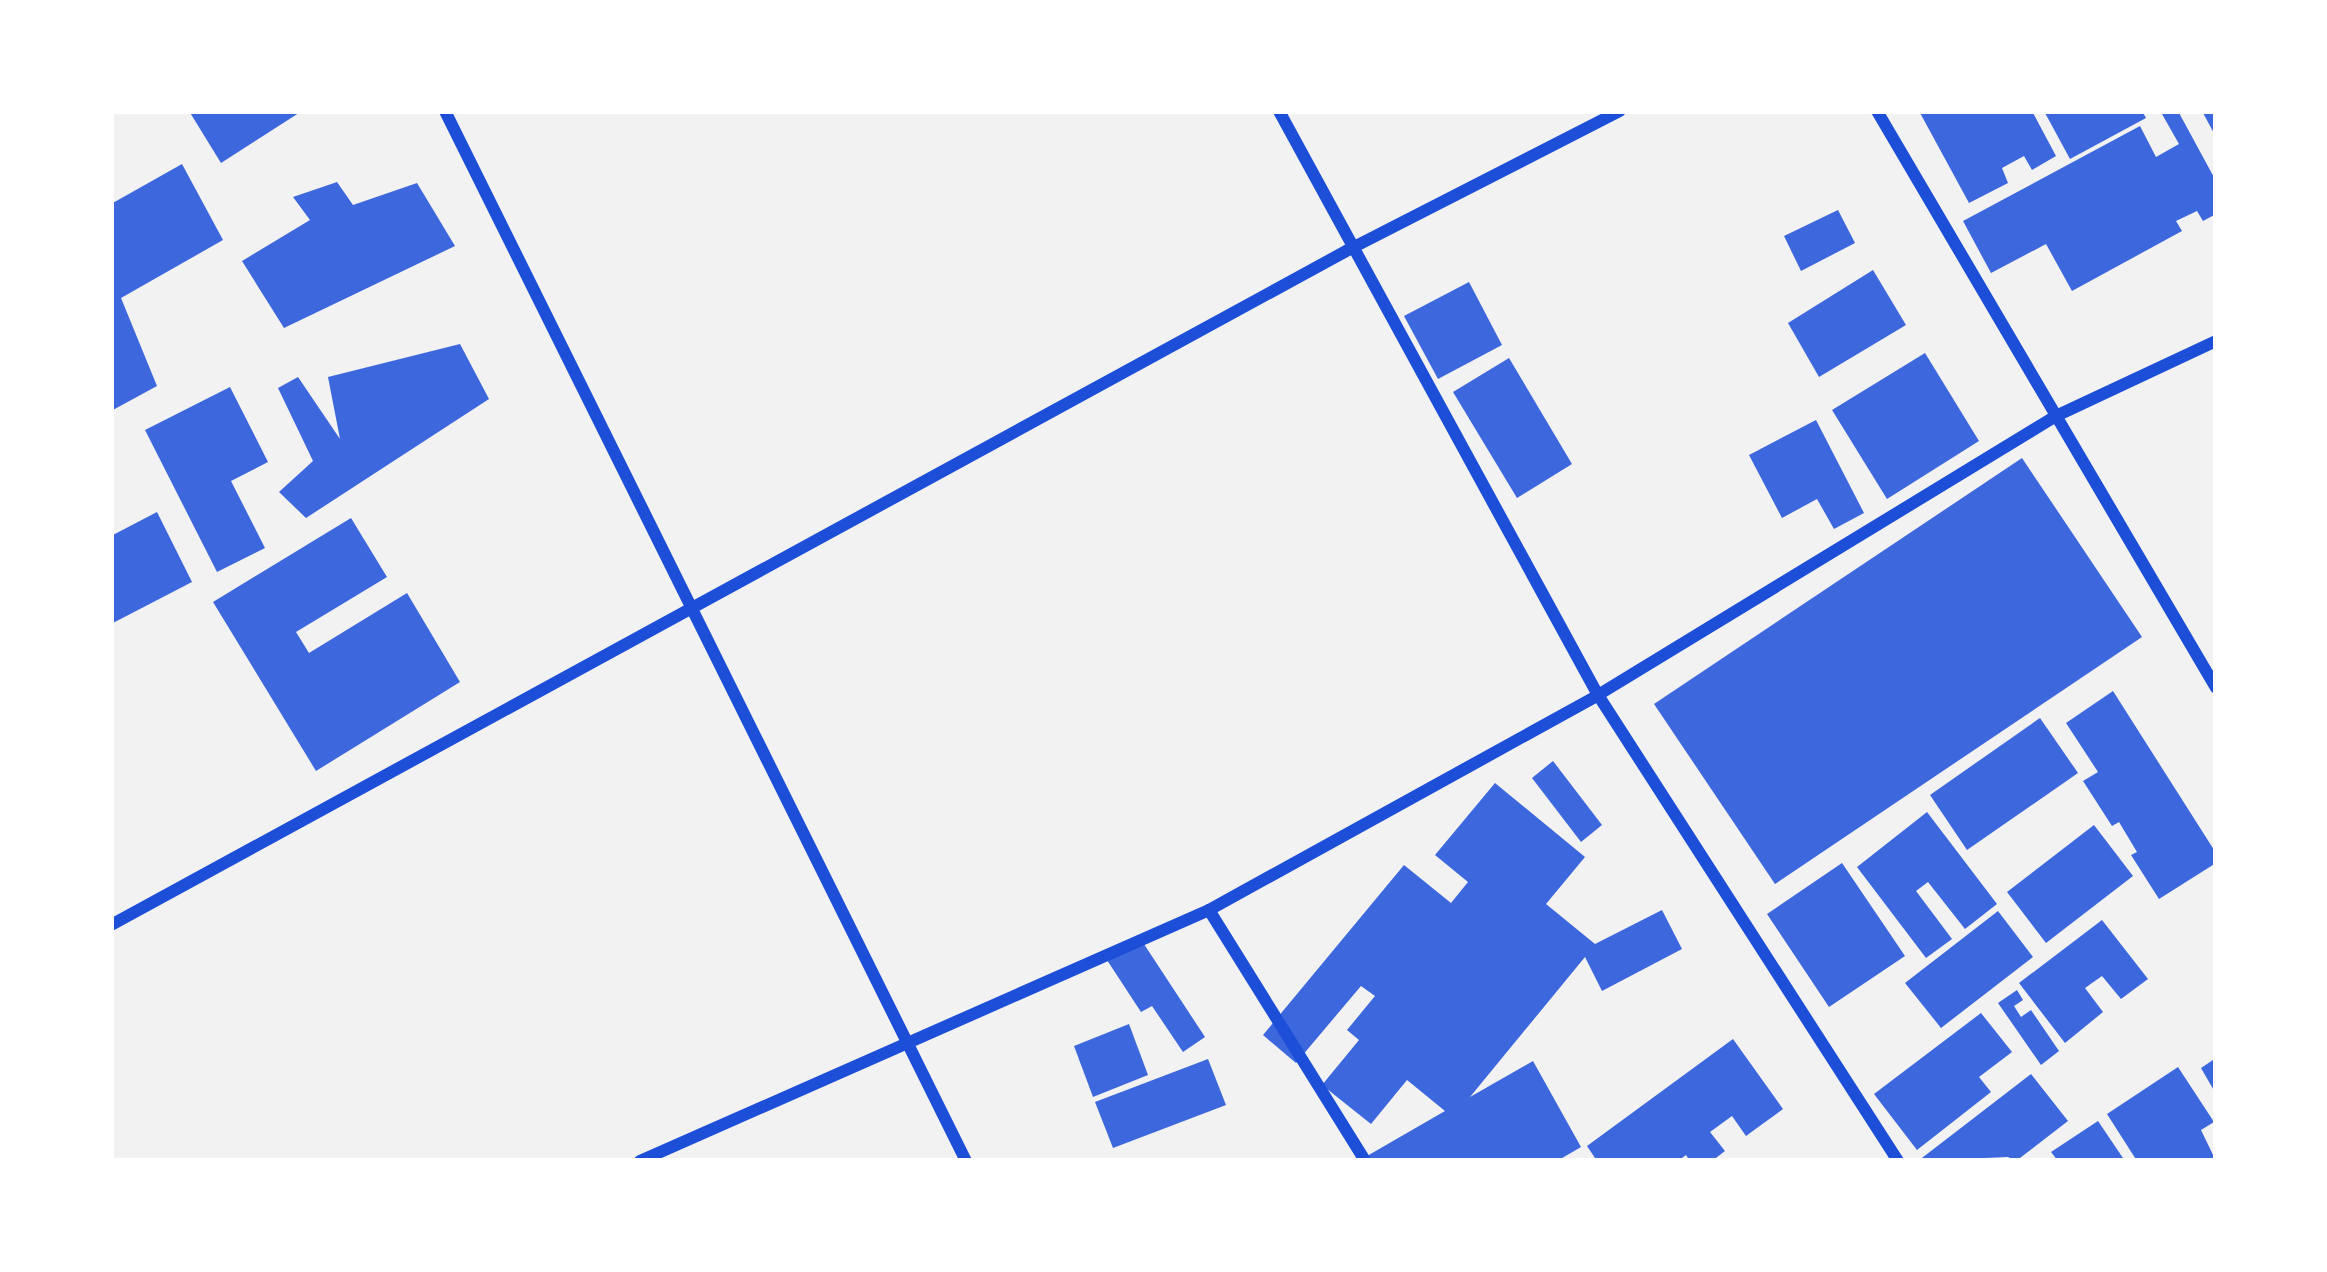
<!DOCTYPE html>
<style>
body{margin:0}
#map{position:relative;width:2327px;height:1272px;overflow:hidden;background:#f2f2f2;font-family:Lato,sans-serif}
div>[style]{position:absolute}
.building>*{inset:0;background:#3d67dc}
.minor>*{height:12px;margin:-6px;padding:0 6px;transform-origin:6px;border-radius:6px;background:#1d4ed8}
span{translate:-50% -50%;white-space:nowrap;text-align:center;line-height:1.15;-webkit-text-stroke:12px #fff;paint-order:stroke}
.frame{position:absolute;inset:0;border:114px solid #fff;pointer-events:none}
</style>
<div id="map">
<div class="building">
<i style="clip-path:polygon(189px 111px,302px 111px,221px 163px)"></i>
<i style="clip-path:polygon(1919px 111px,2032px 111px,2056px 156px,2032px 170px,2024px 156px,2002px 168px,2008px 183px,1969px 203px)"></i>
<i style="clip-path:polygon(2044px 111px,2142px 111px,2146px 118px,2070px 159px)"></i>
<i style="clip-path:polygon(2167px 111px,2178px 111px,2216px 181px,2216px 214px,2203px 221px,2197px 211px,2176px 221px,2182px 231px,2072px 291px,2046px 244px,1991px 273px,1963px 221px,2140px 126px,2156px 157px,2179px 144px,2162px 114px)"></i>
<i style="clip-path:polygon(2202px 111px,2216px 111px,2216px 137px)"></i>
<i style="clip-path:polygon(182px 164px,223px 240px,121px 298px,157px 386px,111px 411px,111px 204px)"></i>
<i style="clip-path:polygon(337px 182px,353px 205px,417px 183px,455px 246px,284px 328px,242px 261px,310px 220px,293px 197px)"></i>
<i style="clip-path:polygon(1838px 210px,1855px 243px,1801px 271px,1784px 236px)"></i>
<i style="clip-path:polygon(1873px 270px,1906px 325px,1819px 377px,1788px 323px)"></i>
<i style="clip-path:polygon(1469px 282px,1502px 345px,1438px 379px,1404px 316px)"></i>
<i style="clip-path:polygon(460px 344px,489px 399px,306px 518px,279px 492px,313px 461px,278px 388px,298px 377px,340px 439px,328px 377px)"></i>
<i style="clip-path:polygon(1925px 353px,1979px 441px,1887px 499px,1832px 410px)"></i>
<i style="clip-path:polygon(1509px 358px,1572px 464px,1517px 498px,1453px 392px)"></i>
<i style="clip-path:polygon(230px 387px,268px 462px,231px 481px,265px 548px,217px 572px,145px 430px)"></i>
<i style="clip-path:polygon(1816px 420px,1864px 513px,1834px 529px,1817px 499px,1782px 518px,1749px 455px)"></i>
<i style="clip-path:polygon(2022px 458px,2142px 637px,1775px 884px,1654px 704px)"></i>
<i style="clip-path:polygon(157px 512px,192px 582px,111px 624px,111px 536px)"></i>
<i style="clip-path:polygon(351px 518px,387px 577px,296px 632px,309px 653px,407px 593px,460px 682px,316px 771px,213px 602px)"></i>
<i style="clip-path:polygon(2113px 691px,2216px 853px,2216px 863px,2159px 899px,2131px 855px,2137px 852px,2119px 822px,2112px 826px,2083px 781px,2098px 772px,2066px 723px)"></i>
<i style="clip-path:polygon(2040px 718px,2078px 773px,1967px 850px,1930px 795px)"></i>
<i style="clip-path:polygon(1553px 761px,1602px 825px,1581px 842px,1532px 778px)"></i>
<i style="clip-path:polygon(1495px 783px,1585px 857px,1546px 904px,1595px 944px,1662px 910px,1682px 949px,1602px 991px,1585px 957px,1470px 1097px,1533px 1061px,1581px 1147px,1557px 1161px,1370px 1161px,1367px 1156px,1445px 1111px,1407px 1080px,1371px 1124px,1322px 1085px,1359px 1040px,1347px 1030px,1375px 996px,1361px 986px,1296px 1063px,1263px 1035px,1404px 865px,1451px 903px,1468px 882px,1435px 855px)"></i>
<i style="clip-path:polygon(1927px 812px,1997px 904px,1965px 929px,1928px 882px,1916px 891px,1952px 939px,1926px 958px,1857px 867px)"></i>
<i style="clip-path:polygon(2094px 825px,2133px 876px,2046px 943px,2007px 892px)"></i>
<i style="clip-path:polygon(1842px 863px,1905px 956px,1829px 1007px,1767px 914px)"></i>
<i style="clip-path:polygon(1998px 911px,2033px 957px,1941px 1028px,1905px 983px)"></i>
<i style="clip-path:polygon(2102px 920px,2148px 979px,2121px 999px,2102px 976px,2085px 988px,2103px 1012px,2065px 1043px,2019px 983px)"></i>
<i style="clip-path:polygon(1138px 935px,1205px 1037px,1183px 1052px,1152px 1006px,1141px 1012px,1105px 957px)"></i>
<i style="clip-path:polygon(2017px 990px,2023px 1000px,2014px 1006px,2021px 1017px,2031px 1010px,2059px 1051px,2041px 1065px,1998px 1003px)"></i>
<i style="clip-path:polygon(1981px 1013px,2012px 1052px,1979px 1077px,1991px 1092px,1917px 1150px,1874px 1094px)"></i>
<i style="clip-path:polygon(1129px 1024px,1148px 1075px,1093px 1097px,1074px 1046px)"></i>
<i style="clip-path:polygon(1733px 1039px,1783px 1109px,1746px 1136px,1732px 1116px,1710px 1132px,1725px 1151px,1712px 1161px,1690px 1161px,1686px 1155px,1678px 1161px,1597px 1161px,1587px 1146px)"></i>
<i style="clip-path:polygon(2216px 1058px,2216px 1094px,2201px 1068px)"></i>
<i style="clip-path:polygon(1208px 1059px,1226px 1105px,1113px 1148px,1095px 1102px)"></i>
<i style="clip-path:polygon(2178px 1067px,2214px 1122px,2201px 1130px,2216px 1161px,2137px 1161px,2107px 1114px)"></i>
<i style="clip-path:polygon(2031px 1074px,2068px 1121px,2016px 1161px,2008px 1157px,1918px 1161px)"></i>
<i style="clip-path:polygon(2098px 1121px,2125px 1161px,2058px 1161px,2051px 1152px)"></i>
</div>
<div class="minor">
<i style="left:445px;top:111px;width:1172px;rotate:63.61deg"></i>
<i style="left:1279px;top:111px;width:665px;rotate:61.36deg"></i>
<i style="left:1598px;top:695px;width:554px;rotate:57.23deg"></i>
<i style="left:1877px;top:111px;width:669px;rotate:59.56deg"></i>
<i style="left:1209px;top:910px;width:296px;rotate:58.1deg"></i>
<i style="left:111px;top:925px;width:1411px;rotate:-28.62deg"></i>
<i style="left:1350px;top:249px;width:303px;rotate:-27.1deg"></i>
<i style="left:640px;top:1161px;width:622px;rotate:-23.8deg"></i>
<i style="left:1209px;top:910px;width:444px;rotate:-28.9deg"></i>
<i style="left:1598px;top:695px;width:536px;rotate:-31.35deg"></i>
<i style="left:2056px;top:416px;width:177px;rotate:-25.1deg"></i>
</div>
<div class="frame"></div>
</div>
